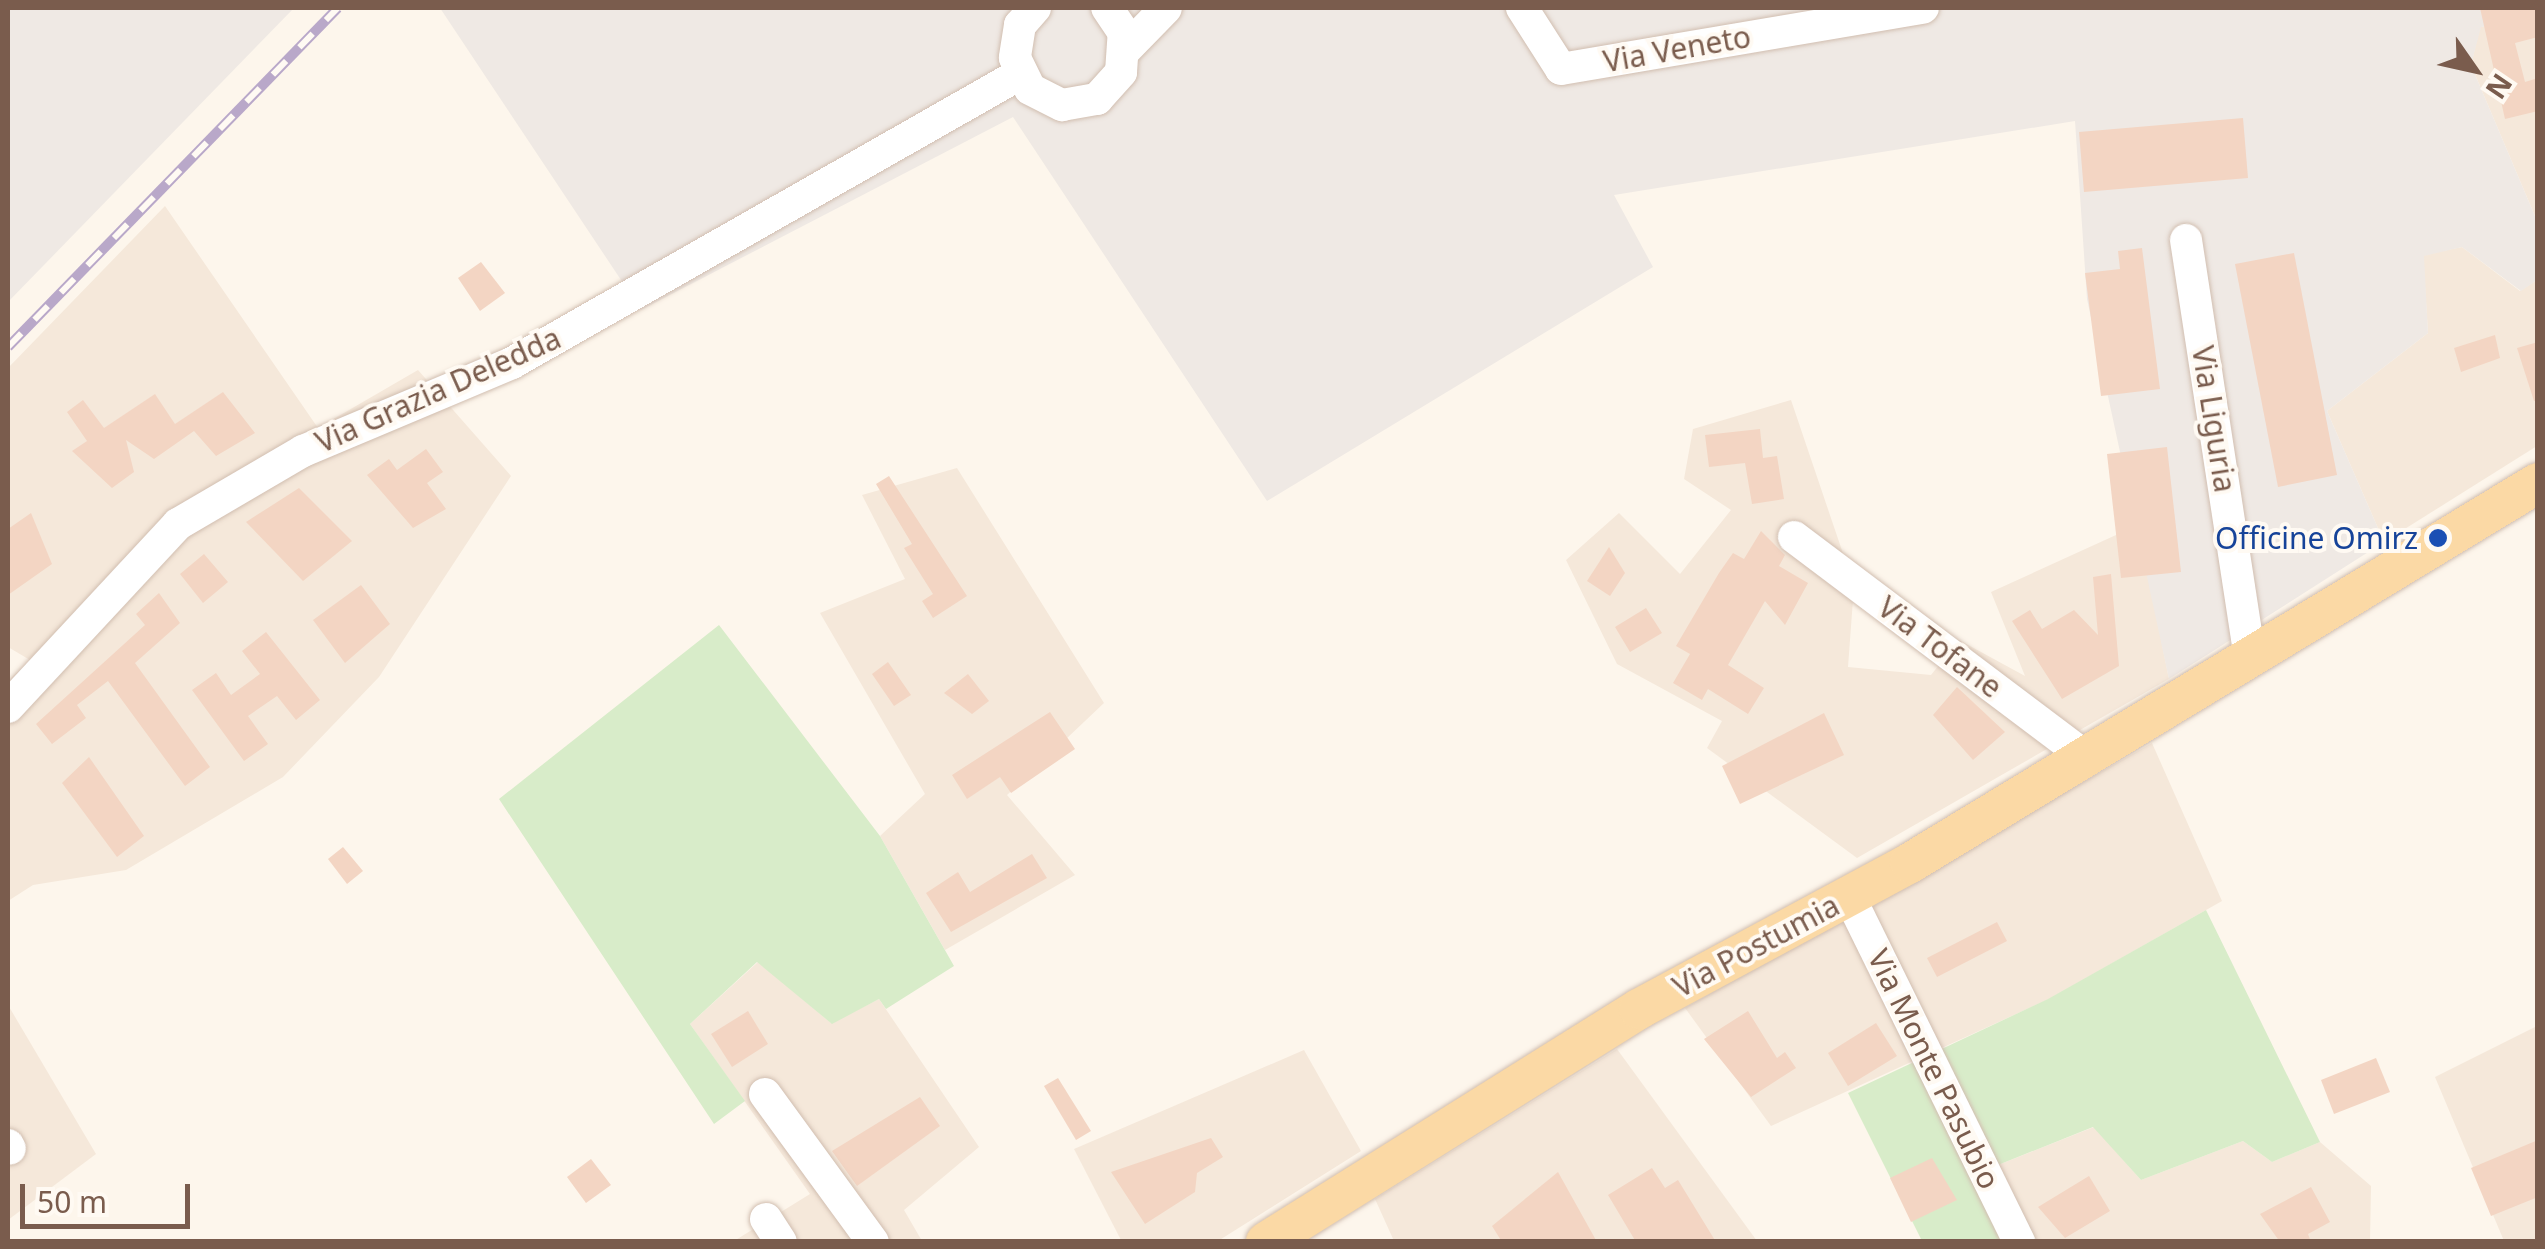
<!DOCTYPE html>
<style>
body{margin:0}
#map{position:relative;width:2545px;height:1249px;overflow:hidden;background:#fdf6ec;font-family:"Noto Sans",sans-serif}
div>[style]{position:absolute}
.residential>*{inset:0;background:#f5e8da}
.industrial>*{inset:0;background:#efe9e4}
.green>*{inset:0;background:#d8ecc9}
.building>*{inset:0;background:#f3d5c3}
.roads{filter:drop-shadow(0 0 2px #d1beb0) drop-shadow(0 0 2px #d1beb0)}
.minor>*{height:32px;margin:-16px;padding:0 16px;transform-origin:16px;border-radius:16px;background:#fff}
.major>*{height:40px;margin:-20px;padding:0 20px;transform-origin:20px;border-radius:20px;background:#fbd9a5}
.rail>*{height:10px;margin-top:-5px;transform-origin:0;background:repeating-linear-gradient(90deg,#fffaf3 0 19px,#b9a8c9 0 38px);box-sizing:border-box;border-block:2px solid #b9a8c9}
.dots>*{width:28px;height:28px;translate:-50% -50%;box-sizing:border-box;border:5px solid #fffaf3;border-radius:50%}
span{translate:-50% -50%;white-space:nowrap;text-align:center;line-height:1.15;-webkit-text-stroke:8px #fffaf3;paint-order:stroke}
.street-label{font-size:30px;color:#7a5c4d}
.transit-label{font-size:30px;color:#164399}
.right{translate:-100% -50%;text-align:right}
.frame{position:absolute;inset:0;border:10px solid #7a5c4d;pointer-events:none}
.north{position:absolute;left:2425px;top:20px;width:100px;height:100px;-webkit-text-stroke:8px #fffaf3;paint-order:stroke;rotate:124deg;font-size:28px;font-weight:700;line-height:40px;text-align:center;color:#7a5c4d}
.north::after{content:'';display:block;margin:auto;width:35px;height:45px;background:#7a5c4d;clip-path:polygon(50% 0,100% 100%,50% 72%,0 100%)}
.scale{position:absolute;left:20px;top:1184px;width:170px;height:45px;box-sizing:border-box;border:5px solid #7a5c4d;border-top:0;padding-left:12px;font-size:30px;line-height:35px;white-space:nowrap;color:#7a5c4d;-webkit-text-stroke:8px #fffaf3;paint-order:stroke}
</style>
<div id="map">
<div class="residential">
<i style="clip-path:polygon(2533px 14px,2537px 20px,2537px 221px,2471px 65px,2480px 27px)"></i>
<i style="clip-path:polygon(165px 206px,318px 428px,418px 370px,511px 476px,379px 677px,283px 777px,126px 870px,33px 885px,8px 901px,8px 681px,30px 660px,8px 647px,8px 368px)"></i>
<i style="clip-path:polygon(2462px 247px,2520px 291px,2537px 280px,2537px 446px,2384px 542px,2327px 411px,2428px 333px,2423px 255px)"></i>
<i style="clip-path:polygon(1791px 400px,1854px 586px,1848px 667px,1931px 675px,1959px 640px,2025px 676px,1991px 592px,2138px 525px,2169px 679px,1857px 858px,1707px 748px,1722px 721px,1617px 664px,1566px 560px,1619px 513px,1680px 574px,1731px 510px,1684px 479px,1693px 429px)"></i>
<i style="clip-path:polygon(957px 468px,1104px 703px,1007px 795px,1075px 875px,945px 950px,880px 836px,925px 794px,820px 613px,905px 579px,862px 495px)"></i>
<i style="clip-path:polygon(2152px 743px,2222px 901px,2049px 999px,1771px 1126px,1685px 1008px)"></i>
<i style="clip-path:polygon(758px 962px,831px 1023px,879px 999px,979px 1147px,904px 1210px,922px 1241px,734px 1241px,810px 1194px,690px 1024px)"></i>
<i style="clip-path:polygon(8px 1005px,96px 1154px,8px 1220px)"></i>
<i style="clip-path:polygon(2537px 1026px,2537px 1241px,2504px 1241px,2435px 1077px)"></i>
<i style="clip-path:polygon(1617px 1049px,1757px 1241px,1394px 1241px,1375px 1199px)"></i>
<i style="clip-path:polygon(1304px 1050px,1361px 1151px,1218px 1241px,1122px 1242px,1074px 1149px)"></i>
<i style="clip-path:polygon(2094px 1127px,2141px 1180px,2243px 1141px,2272px 1162px,2320px 1142px,2371px 1186px,2370px 1241px,2037px 1241px,1998px 1165px)"></i>
</div>
<div class="industrial">
<i style="clip-path:polygon(8px 8px,294px 8px,8px 302px)"></i>
<i style="clip-path:polygon(440px 8px,2537px 8px,2537px 20px,2481px 27px,2471px 65px,2537px 221px,2537px 280px,2521px 291px,2462px 247px,2424px 256px,2428px 333px,2327px 411px,2384px 542px,2169px 679px,2087px 299px,2075px 121px,1614px 195px,1653px 267px,1267px 501px,1013px 117px,641px 310px)"></i>
</div>
<div class="green">
<i style="clip-path:polygon(719px 625px,880px 836px,954px 966px,886px 1009px,879px 999px,832px 1024px,757px 962px,690px 1024px,745px 1101px,714px 1124px,499px 799px)"></i>
<i style="clip-path:polygon(2206px 910px,2320px 1142px,2272px 1162px,2243px 1141px,2141px 1180px,2093px 1127px,1998px 1165px,2037px 1241px,1922px 1241px,1848px 1093px,2048px 999px)"></i>
</div>
<div class="building">
<i style="clip-path:polygon(2480px 8px,2538px 8px,2538px 37px,2515px 43px,2525px 82px,2538px 78px,2538px 111px,2505px 119px)"></i>
<i style="clip-path:polygon(2243px 118px,2248px 178px,2084px 192px,2079px 132px)"></i>
<i style="clip-path:polygon(2142px 248px,2160px 389px,2101px 396px,2085px 273px,2120px 269px,2118px 251px)"></i>
<i style="clip-path:polygon(2294px 253px,2337px 475px,2278px 487px,2235px 264px)"></i>
<i style="clip-path:polygon(481px 262px,505px 293px,480px 311px,458px 278px)"></i>
<i style="clip-path:polygon(2495px 335px,2500px 358px,2461px 372px,2454px 348px)"></i>
<i style="clip-path:polygon(2538px 342px,2538px 400px,2534px 401px,2517px 348px)"></i>
<i style="clip-path:polygon(223px 392px,255px 433px,216px 456px,194px 431px,154px 459px,126px 440px,134px 472px,112px 488px,72px 451px,87px 441px,67px 412px,83px 400px,104px 428px,155px 394px,175px 424px)"></i>
<i style="clip-path:polygon(1760px 429px,1763px 458px,1777px 456px,1784px 499px,1752px 504px,1745px 463px,1709px 467px,1705px 435px)"></i>
<i style="clip-path:polygon(2167px 447px,2181px 572px,2121px 578px,2107px 454px)"></i>
<i style="clip-path:polygon(426px 449px,443px 472px,427px 483px,446px 509px,413px 528px,367px 475px,389px 459px,397px 470px)"></i>
<i style="clip-path:polygon(889px 476px,967px 596px,933px 618px,922px 601px,933px 594px,904px 548px,912px 544px,876px 484px)"></i>
<i style="clip-path:polygon(299px 488px,352px 541px,303px 581px,246px 522px)"></i>
<i style="clip-path:polygon(31px 513px,52px 564px,8px 595px,8px 529px)"></i>
<i style="clip-path:polygon(1761px 531px,1785px 555px,1779px 566px,1808px 583px,1785px 625px,1765px 601px,1728px 665px,1764px 688px,1748px 714px,1708px 689px,1702px 700px,1673px 683px,1690px 654px,1676px 646px,1719px 573px,1733px 553px,1744px 559px)"></i>
<i style="clip-path:polygon(1609px 547px,1625px 573px,1610px 596px,1587px 581px)"></i>
<i style="clip-path:polygon(204px 554px,228px 582px,203px 603px,180px 574px)"></i>
<i style="clip-path:polygon(2111px 574px,2119px 666px,2062px 699px,2012px 621px,2030px 610px,2042px 629px,2074px 610px,2098px 635px,2093px 577px)"></i>
<i style="clip-path:polygon(361px 585px,390px 624px,345px 663px,313px 620px)"></i>
<i style="clip-path:polygon(159px 593px,180px 623px,135px 663px,210px 767px,185px 786px,108px 681px,77px 705px,86px 718px,52px 744px,36px 724px,145px 625px,136px 614px)"></i>
<i style="clip-path:polygon(1646px 608px,1662px 633px,1630px 652px,1615px 627px)"></i>
<i style="clip-path:polygon(266px 632px,320px 700px,296px 720px,277px 696px,248px 716px,268px 744px,244px 761px,192px 690px,216px 673px,231px 695px,260px 674px,242px 651px)"></i>
<i style="clip-path:polygon(888px 662px,911px 695px,894px 706px,872px 674px)"></i>
<i style="clip-path:polygon(968px 674px,989px 701px,972px 714px,944px 693px)"></i>
<i style="clip-path:polygon(1957px 687px,2005px 732px,1973px 760px,1933px 715px)"></i>
<i style="clip-path:polygon(1050px 712px,1075px 749px,1011px 793px,1000px 777px,967px 799px,952px 775px)"></i>
<i style="clip-path:polygon(1824px 713px,1844px 755px,1740px 804px,1722px 766px)"></i>
<i style="clip-path:polygon(89px 757px,144px 836px,117px 857px,62px 783px)"></i>
<i style="clip-path:polygon(343px 847px,363px 871px,347px 884px,328px 859px)"></i>
<i style="clip-path:polygon(1032px 854px,1047px 878px,951px 932px,926px 893px,958px 872px,970px 892px)"></i>
<i style="clip-path:polygon(1997px 922px,2007px 941px,1937px 977px,1927px 958px)"></i>
<i style="clip-path:polygon(748px 1011px,768px 1044px,732px 1067px,711px 1034px)"></i>
<i style="clip-path:polygon(1748px 1011px,1777px 1058px,1785px 1052px,1796px 1068px,1751px 1097px,1704px 1039px)"></i>
<i style="clip-path:polygon(1876px 1023px,1897px 1056px,1848px 1086px,1828px 1053px)"></i>
<i style="clip-path:polygon(2376px 1058px,2390px 1092px,2334px 1114px,2321px 1080px)"></i>
<i style="clip-path:polygon(1058px 1078px,1091px 1131px,1076px 1140px,1044px 1086px)"></i>
<i style="clip-path:polygon(920px 1097px,940px 1126px,857px 1186px,832px 1151px)"></i>
<i style="clip-path:polygon(1211px 1138px,1223px 1157px,1197px 1173px,1195px 1192px,1145px 1224px,1111px 1172px)"></i>
<i style="clip-path:polygon(2538px 1140px,2538px 1197px,2491px 1216px,2471px 1168px)"></i>
<i style="clip-path:polygon(1932px 1158px,1957px 1200px,1911px 1222px,1890px 1178px)"></i>
<i style="clip-path:polygon(591px 1159px,611px 1185px,586px 1203px,567px 1177px)"></i>
<i style="clip-path:polygon(1652px 1168px,1665px 1188px,1678px 1180px,1716px 1242px,1636px 1242px,1608px 1195px)"></i>
<i style="clip-path:polygon(1558px 1172px,1597px 1242px,1502px 1242px,1492px 1226px)"></i>
<i style="clip-path:polygon(2089px 1176px,2110px 1211px,2065px 1238px,2038px 1207px)"></i>
<i style="clip-path:polygon(2311px 1187px,2330px 1222px,2308px 1234px,2311px 1242px,2280px 1242px,2260px 1214px)"></i>
</div>
<div class="roads">
<div class="minor">
<i style="left:1035px;top:8px;width:23px;rotate:131deg"></i>
<i style="left:1020px;top:25px;width:33px;rotate:99deg"></i>
<i style="left:1015px;top:58px;width:34px;rotate:64deg"></i>
<i style="left:1030px;top:89px;width:36px;rotate:27deg"></i>
<i style="left:1062px;top:105px;width:36px;rotate:-10deg"></i>
<i style="left:1097px;top:99px;width:36px;rotate:-48deg"></i>
<i style="left:1121px;top:72px;width:39px;rotate:-86deg"></i>
<i style="left:1124px;top:33px;width:30px;rotate:-124deg"></i>
<i style="left:1522px;top:8px;width:72px;rotate:57.4deg"></i>
<i style="left:1561px;top:69px;width:367px;rotate:-9.6deg"></i>
<i style="left:1126px;top:49px;width:57px;rotate:-45.7deg"></i>
<i style="left:2186px;top:240px;width:423px;rotate:81.3deg"></i>
<i style="left:1794px;top:537px;width:366px;rotate:37deg"></i>
<i style="left:8px;top:707px;width:250px;rotate:-47.1deg"></i>
<i style="left:178px;top:524px;width:145px;rotate:-30.3deg"></i>
<i style="left:303px;top:451px;width:227px;rotate:-22.8deg"></i>
<i style="left:512px;top:363px;width:584px;rotate:-29.64deg"></i>
<i style="left:1849px;top:896px;width:386px;rotate:63.8deg"></i>
<i style="left:765px;top:1094px;width:183px;rotate:53.9deg"></i>
<i style="left:8px;top:1145px;width:4px;rotate:63deg"></i>
<i style="left:766px;top:1219px;width:27px;rotate:57deg"></i>
</div>
<div class="major">
<i style="left:1266px;top:1242px;width:440px;rotate:-32deg"></i>
<i style="left:1639px;top:1009px;width:308px;rotate:-28.3deg"></i>
<i style="left:1910px;top:863px;width:734px;rotate:-31.18deg"></i>
</div>
</div>
<div class="rail">
<i style="left:8px;top:347px;width:473px;rotate:-45.8deg"></i>
</div>
<div class="dots">
<i style="left:2438px;top:538px;background:#1a4fb4"></i>
</div>
<div class="street-label">
<span style="left:1677px;top:49px;rotate:-10deg">Via Veneto</span>
<span style="left:438px;top:390px;rotate:-24deg">Via Grazia Deledda</span>
<span style="left:2214px;top:419px;rotate:81deg">Via Liguria</span>
<span style="left:1940px;top:647px;rotate:37deg">Via Tofane</span>
<span style="left:1756px;top:946px;rotate:-28deg">Via Postumia</span>
<span style="left:1934px;top:1069px;rotate:64deg">Via Monte Pasubio</span>
</div>
<div class="transit-label">
<span class="right" style="left:2418px;top:538px">Officine Omirz</span>
</div>
<div class="frame"></div>
<div class="north">N</div>
<div class="scale">50 m</div>
</div>
